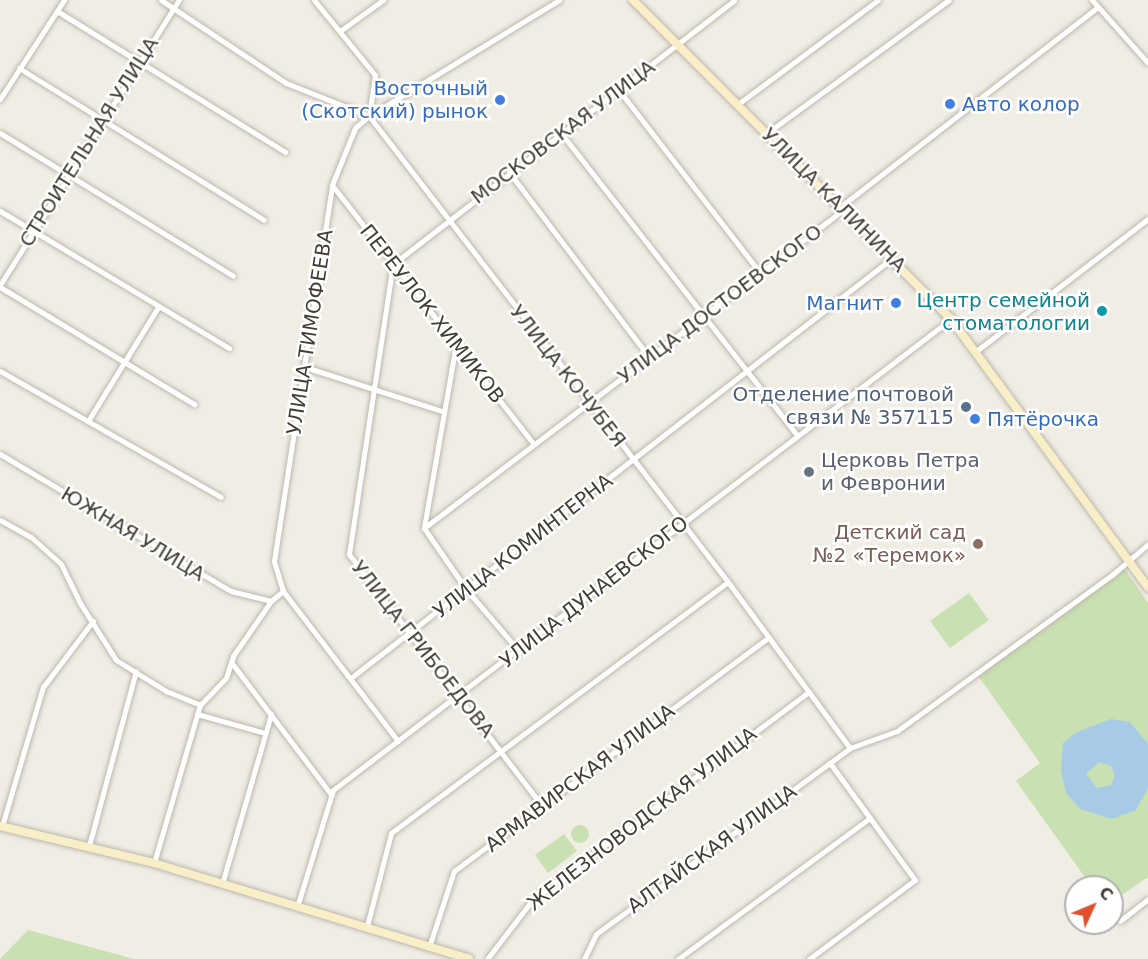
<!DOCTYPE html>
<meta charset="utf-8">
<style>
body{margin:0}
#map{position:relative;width:1148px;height:959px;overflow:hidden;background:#f0ede5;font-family:"DejaVu Sans",sans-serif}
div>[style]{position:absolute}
.green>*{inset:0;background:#c9e0b2}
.round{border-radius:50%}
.water>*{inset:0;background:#a7cae7}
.roads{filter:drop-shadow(0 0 2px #bdb8ac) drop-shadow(0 0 2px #bdb8ac)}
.minor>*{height:5px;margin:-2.5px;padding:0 2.5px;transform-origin:2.5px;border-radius:2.5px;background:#fff}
.secondary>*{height:8px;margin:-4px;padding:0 4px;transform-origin:4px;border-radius:4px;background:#f8eec8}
.dots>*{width:16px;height:16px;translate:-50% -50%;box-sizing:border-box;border:3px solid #fff;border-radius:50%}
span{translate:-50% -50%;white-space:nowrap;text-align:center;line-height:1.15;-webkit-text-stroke:5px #fff;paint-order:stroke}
.shop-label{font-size:20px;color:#366cbe}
.right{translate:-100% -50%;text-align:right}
.left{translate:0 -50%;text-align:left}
.street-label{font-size:20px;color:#423e35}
.culture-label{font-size:20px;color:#0d838f}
.service-label{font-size:20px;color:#4e5e75}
.worship-label{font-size:20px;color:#5b616d}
.education-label{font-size:20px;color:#785e54}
.north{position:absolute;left:1064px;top:875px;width:60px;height:60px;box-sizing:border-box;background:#fff;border:2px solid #b3b2ae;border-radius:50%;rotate:46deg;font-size:16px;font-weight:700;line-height:24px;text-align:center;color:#423e35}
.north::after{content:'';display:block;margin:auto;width:21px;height:27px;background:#e14f2c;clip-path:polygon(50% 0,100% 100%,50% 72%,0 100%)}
</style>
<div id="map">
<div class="green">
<i style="clip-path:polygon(1124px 568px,1148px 603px,1148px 877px,1112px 902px,1112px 887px,1092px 887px,1016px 781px,1040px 763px,976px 673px)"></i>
<i style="clip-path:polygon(969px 593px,989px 620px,950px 648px,930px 621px)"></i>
<i class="round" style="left:571px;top:825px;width:18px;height:18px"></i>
<i style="clip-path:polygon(564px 834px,577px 851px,548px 873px,535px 855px)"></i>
<i style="clip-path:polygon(28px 930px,134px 959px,0 959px)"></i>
</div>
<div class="water">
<i style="clip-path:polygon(evenodd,1111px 719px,1130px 722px,1148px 744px,1148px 788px,1136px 810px,1112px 819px,1080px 809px,1066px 793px,1061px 770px,1063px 743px,1075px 733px,1111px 719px,1099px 762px,1111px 766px,1115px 776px,1111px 785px,1097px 788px,1086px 774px,1099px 762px)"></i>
</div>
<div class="roads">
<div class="minor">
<i style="left:161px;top:0;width:150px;rotate:33.6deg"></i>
<i style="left:286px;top:83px;width:89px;rotate:21.7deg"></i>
<i style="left:314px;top:0;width:97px;rotate:50.9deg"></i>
<i style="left:375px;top:75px;width:41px;rotate:98.3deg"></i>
<i style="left:369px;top:116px;width:588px;rotate:52.39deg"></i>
<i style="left:728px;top:582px;width:206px;rotate:53.7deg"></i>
<i style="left:1092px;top:0;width:84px;rotate:48.4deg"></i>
<i style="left:57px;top:11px;width:268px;rotate:31.7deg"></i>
<i style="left:340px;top:31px;width:53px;rotate:-35.8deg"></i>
<i style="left:19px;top:68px;width:288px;rotate:31.8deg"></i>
<i style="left:618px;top:89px;width:232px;rotate:52.3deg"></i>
<i style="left:0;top:99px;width:118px;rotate:-57.1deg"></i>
<i style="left:738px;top:104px;width:174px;rotate:-36.6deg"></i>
<i style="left:0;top:133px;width:273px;rotate:31.5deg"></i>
<i style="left:561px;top:133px;width:382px;rotate:52deg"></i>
<i style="left:767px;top:133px;width:225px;rotate:-36.2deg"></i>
<i style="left:509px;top:172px;width:232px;rotate:52.9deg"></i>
<i style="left:332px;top:185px;width:327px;rotate:52.1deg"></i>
<i style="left:840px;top:207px;width:326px;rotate:-37.8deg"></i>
<i style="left:0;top:211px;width:267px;rotate:30.9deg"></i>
<i style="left:0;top:285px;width:337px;rotate:-57.9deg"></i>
<i style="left:0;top:287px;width:227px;rotate:31.1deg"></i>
<i style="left:456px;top:344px;width:187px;rotate:99.9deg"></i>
<i style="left:424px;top:528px;width:74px;rotate:55.5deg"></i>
<i style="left:466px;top:589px;width:82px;rotate:49.5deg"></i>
<i style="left:975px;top:352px;width:218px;rotate:-37.6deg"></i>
<i style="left:305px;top:367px;width:144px;rotate:17.8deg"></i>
<i style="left:0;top:371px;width:254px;rotate:29.7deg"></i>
<i style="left:88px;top:421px;width:134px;rotate:-58.4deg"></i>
<i style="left:0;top:454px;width:269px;rotate:30.7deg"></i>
<i style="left:231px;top:591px;width:41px;rotate:14deg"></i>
<i style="left:0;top:520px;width:35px;rotate:29deg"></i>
<i style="left:31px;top:537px;width:40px;rotate:42deg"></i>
<i style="left:61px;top:564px;width:43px;rotate:64deg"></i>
<i style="left:80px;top:603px;width:67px;rotate:57.7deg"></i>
<i style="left:116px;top:660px;width:59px;rotate:31.8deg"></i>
<i style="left:166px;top:691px;width:37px;rotate:22deg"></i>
<i style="left:424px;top:528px;width:526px;rotate:-37.2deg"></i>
<i style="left:231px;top:662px;width:166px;rotate:52.9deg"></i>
<i style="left:352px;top:677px;width:682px;rotate:-37.79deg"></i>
<i style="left:197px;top:714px;width:71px;rotate:15.6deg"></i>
<i style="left:398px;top:741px;width:189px;rotate:-127.5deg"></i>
<i style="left:283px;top:591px;width:31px;rotate:-107deg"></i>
<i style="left:274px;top:561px;width:380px;rotate:-81.2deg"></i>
<i style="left:332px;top:185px;width:61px;rotate:-68deg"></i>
<i style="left:355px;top:128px;width:18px;rotate:-41deg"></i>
<i style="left:369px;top:116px;width:223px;rotate:-31.4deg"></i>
<i style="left:543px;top:807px;width:319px;rotate:-127.5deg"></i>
<i style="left:349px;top:554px;width:293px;rotate:-81.4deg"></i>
<i style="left:393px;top:264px;width:431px;rotate:-37.7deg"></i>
<i style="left:2px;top:826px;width:145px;rotate:-73.6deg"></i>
<i style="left:43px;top:687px;width:83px;rotate:-52.9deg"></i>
<i style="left:89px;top:846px;width:181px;rotate:-75deg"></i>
<i style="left:154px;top:863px;width:165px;rotate:-73.8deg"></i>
<i style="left:200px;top:705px;width:37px;rotate:-46deg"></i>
<i style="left:226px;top:678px;width:23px;rotate:-72deg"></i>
<i style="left:233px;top:656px;width:67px;rotate:-55.4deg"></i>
<i style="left:271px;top:601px;width:16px;rotate:-40deg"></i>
<i style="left:222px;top:884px;width:177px;rotate:-73.9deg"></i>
<i style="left:297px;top:907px;width:122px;rotate:-72.9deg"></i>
<i style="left:333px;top:790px;width:777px;rotate:-37.31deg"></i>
<i style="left:1120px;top:921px;width:36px;rotate:-38deg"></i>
<i style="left:367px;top:926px;width:96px;rotate:-75.5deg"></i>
<i style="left:391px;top:833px;width:420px;rotate:-36.7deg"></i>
<i style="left:429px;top:947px;width:80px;rotate:-71.8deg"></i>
<i style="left:454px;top:871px;width:392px;rotate:-36.6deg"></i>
<i style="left:487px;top:959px;width:76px;rotate:-52.5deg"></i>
<i style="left:533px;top:899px;width:345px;rotate:-36.9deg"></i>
<i style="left:584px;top:959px;width:28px;rotate:-64deg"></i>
<i style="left:596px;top:934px;width:315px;rotate:-36.2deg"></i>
<i style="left:850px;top:748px;width:50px;rotate:-19.9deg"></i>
<i style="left:897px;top:731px;width:266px;rotate:-36deg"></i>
<i style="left:1112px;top:575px;width:48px;rotate:-40.7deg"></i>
<i style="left:678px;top:959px;width:238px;rotate:-36.3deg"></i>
<i style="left:809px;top:959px;width:132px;rotate:-36.7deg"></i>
<i style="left:915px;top:880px;width:145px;rotate:-126deg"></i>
</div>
<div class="secondary">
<i style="left:633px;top:0;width:450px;rotate:45.1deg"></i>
<i style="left:951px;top:319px;width:333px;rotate:53.7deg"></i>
<i style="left:0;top:826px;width:158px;rotate:13.5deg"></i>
<i style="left:154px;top:863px;width:329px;rotate:16.9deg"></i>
</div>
</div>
<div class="dots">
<i style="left:500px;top:100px;background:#3f7fe0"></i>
<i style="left:950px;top:104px;background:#3f7fe0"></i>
<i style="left:896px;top:303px;background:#3f7fe0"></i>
<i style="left:1102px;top:311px;background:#0f9aa8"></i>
<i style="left:966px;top:407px;background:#5c6f8a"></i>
<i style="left:975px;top:419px;background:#3f7fe0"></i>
<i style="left:809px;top:472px;background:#6b7280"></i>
<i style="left:978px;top:544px;background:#8d6e63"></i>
</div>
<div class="shop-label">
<span class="right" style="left:488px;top:100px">Восточный<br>(Скотский) рынок</span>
<span class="left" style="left:962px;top:104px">Авто колор</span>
<span class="right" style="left:884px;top:303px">Магнит</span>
<span class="left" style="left:987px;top:419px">Пятёрочка</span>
</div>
<div class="street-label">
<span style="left:563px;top:132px;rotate:-37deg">МОСКОВСКАЯ УЛИЦА</span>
<span style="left:89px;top:142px;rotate:-58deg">СТРОИТЕЛЬНАЯ УЛИЦА</span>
<span style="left:834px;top:200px;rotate:45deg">УЛИЦА КАЛИНИНА</span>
<span style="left:720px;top:304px;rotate:-37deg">УЛИЦА ДОСТОЕВСКОГО</span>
<span style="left:432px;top:314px;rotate:52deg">ПЕРЕУЛОК ХИМИКОВ</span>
<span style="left:310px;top:332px;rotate:-81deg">УЛИЦА ТИМОФЕЕВА</span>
<span style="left:568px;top:376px;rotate:52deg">УЛИЦА КОЧУБЕЯ</span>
<span style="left:133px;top:534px;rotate:31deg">ЮЖНАЯ УЛИЦА</span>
<span style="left:523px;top:546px;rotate:-38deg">УЛИЦА КОМИНТЕРНА</span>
<span style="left:594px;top:592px;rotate:-38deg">УЛИЦА ДУНАЕВСКОГО</span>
<span style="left:423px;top:649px;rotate:52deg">УЛИЦА ГРИБОЕДОВА</span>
<span style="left:580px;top:778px;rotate:-37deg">АРМАВИРСКАЯ УЛИЦА</span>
<span style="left:642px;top:819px;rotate:-38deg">ЖЕЛЕЗНОВОДСКАЯ УЛИЦА</span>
<span style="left:712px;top:849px;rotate:-36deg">АЛТАЙСКАЯ УЛИЦА</span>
</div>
<div class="culture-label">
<span class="right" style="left:1090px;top:312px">Центр cемейной<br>cтоматологии</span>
</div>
<div class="service-label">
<span class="right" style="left:954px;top:406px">Отделение почтовой<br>связи № 357115</span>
</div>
<div class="worship-label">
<span class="left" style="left:821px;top:472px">Церковь Петра<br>и Февронии</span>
</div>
<div class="education-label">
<span class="right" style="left:966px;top:544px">Детский сад<br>№2 «Теремок»</span>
</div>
<div class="north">С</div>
</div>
